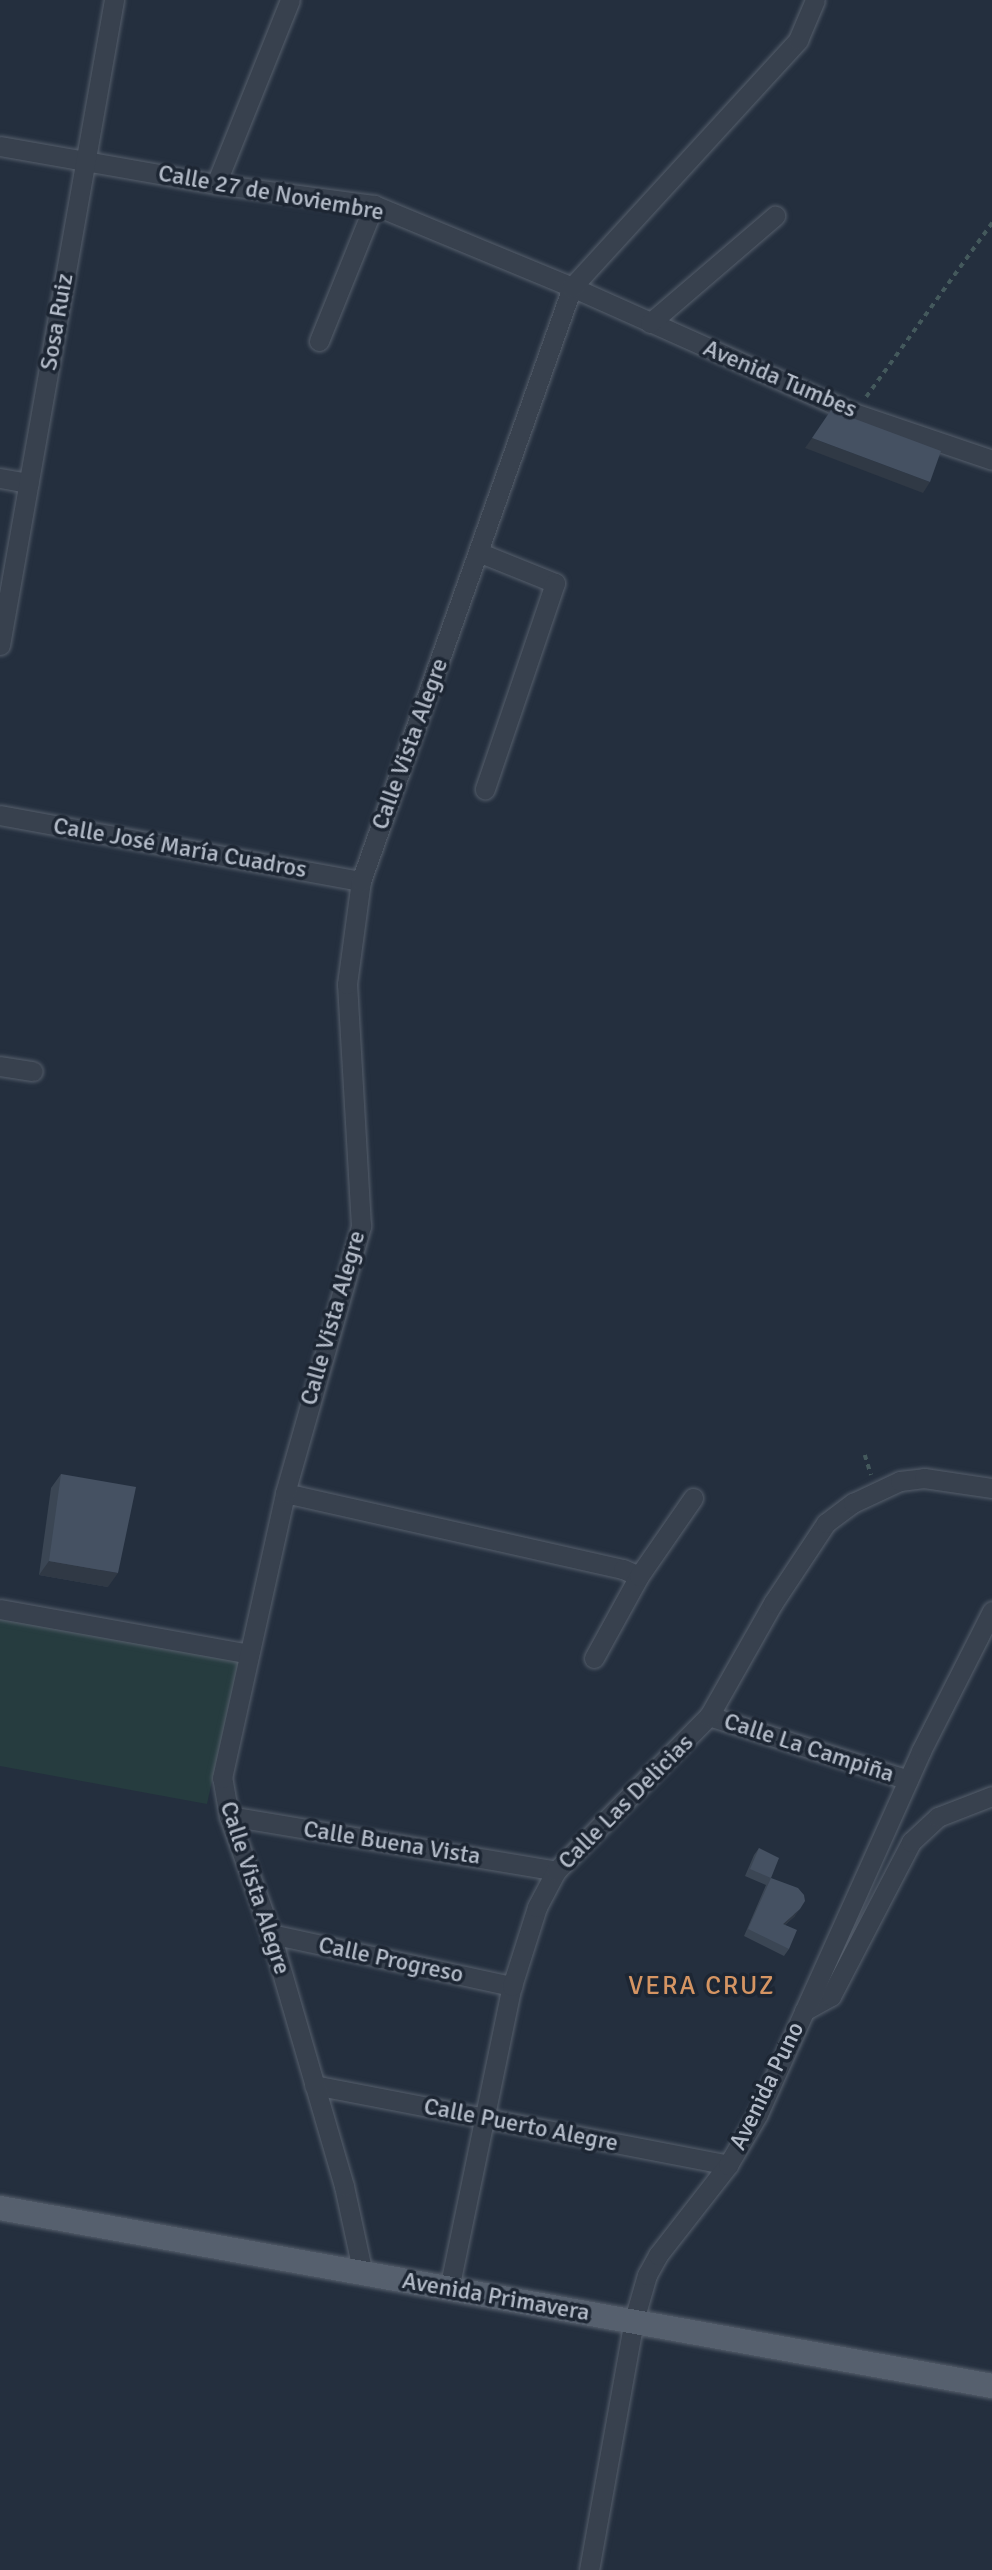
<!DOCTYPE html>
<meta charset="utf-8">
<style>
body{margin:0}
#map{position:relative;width:992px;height:2570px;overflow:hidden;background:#242f3e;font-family:Signika,sans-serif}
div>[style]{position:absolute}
.green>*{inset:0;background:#263c3f}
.path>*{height:3.5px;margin-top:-1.75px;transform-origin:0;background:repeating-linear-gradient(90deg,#44595c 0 5px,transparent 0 10px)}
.roads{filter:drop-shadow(0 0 2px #565f6c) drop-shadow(0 0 2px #565f6c)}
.minor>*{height:19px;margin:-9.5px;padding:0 9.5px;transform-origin:9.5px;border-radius:9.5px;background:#38414e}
.major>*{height:24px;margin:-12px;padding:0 12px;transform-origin:12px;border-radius:12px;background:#56606e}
.wall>*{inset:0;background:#3b4654}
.shaded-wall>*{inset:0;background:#303945}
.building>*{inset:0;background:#455162}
span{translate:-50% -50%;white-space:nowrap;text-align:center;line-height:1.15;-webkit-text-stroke:7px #1d2633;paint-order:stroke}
.street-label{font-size:24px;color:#b4bcc9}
.neighbourhood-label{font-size:26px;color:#d59563;letter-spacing:2px}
</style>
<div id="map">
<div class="green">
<i style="clip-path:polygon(0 1616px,239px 1660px,207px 1804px,0 1766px)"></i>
</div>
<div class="path">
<i style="left:866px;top:397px;width:215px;rotate:-54.1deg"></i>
<i style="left:865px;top:1455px;width:21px;rotate:73deg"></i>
</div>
<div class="roads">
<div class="minor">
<i style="left:0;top:146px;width:219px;rotate:10deg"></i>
<i style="left:216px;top:184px;width:159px;rotate:7.6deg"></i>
<i style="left:374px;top:205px;width:214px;rotate:22.5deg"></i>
<i style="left:572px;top:287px;width:309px;rotate:24.1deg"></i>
<i style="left:854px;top:413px;width:146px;rotate:18.8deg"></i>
<i style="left:216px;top:184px;width:198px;rotate:-68.1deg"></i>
<i style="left:650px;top:323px;width:165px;rotate:-40.6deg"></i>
<i style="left:319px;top:341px;width:147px;rotate:-68deg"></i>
<i style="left:0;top:478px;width:29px;rotate:10deg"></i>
<i style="left:478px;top:552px;width:83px;rotate:21.9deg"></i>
<i style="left:555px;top:583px;width:218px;rotate:108.8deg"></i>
<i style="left:0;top:645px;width:655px;rotate:-79.98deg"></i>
<i style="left:0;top:815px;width:367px;rotate:10.4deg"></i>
<i style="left:0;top:1066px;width:33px;rotate:9deg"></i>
<i style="left:285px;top:1493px;width:346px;rotate:12.7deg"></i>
<i style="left:623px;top:1569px;width:17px;rotate:24deg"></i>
<i style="left:0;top:1609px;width:253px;rotate:10.2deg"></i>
<i style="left:594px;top:1658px;width:94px;rotate:-61.2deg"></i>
<i style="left:639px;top:1576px;width:95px;rotate:-55.3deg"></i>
<i style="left:709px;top:1716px;width:209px;rotate:17.8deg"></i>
<i style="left:229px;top:1816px;width:332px;rotate:9.5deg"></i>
<i style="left:271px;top:1934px;width:247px;rotate:12.2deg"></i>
<i style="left:804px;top:2011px;width:31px;rotate:-29deg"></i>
<i style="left:831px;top:1996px;width:174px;rotate:-62.5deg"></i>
<i style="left:911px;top:1842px;width:37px;rotate:-43deg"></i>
<i style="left:938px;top:1817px;width:58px;rotate:-21.3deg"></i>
<i style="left:314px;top:2085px;width:422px;rotate:10.9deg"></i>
<i style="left:363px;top:2274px;width:90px;rotate:-102.2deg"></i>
<i style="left:344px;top:2186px;width:262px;rotate:-106.2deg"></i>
<i style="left:271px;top:1934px;width:125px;rotate:-109.6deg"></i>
<i style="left:229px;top:1816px;width:39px;rotate:-100deg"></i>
<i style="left:222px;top:1778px;width:292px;rotate:-77.5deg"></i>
<i style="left:285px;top:1493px;width:278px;rotate:-74.1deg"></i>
<i style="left:361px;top:1226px;width:242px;rotate:-93.3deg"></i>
<i style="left:347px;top:984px;width:104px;rotate:-82.3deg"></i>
<i style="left:361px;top:881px;width:630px;rotate:-70.44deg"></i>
<i style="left:572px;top:287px;width:335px;rotate:-47.5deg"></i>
<i style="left:798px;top:40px;width:43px;rotate:-67deg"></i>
<i style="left:449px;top:2289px;width:309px;rotate:-78.3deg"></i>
<i style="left:512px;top:1986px;width:83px;rotate:-72.4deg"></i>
<i style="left:537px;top:1907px;width:41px;rotate:-62.2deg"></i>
<i style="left:556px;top:1871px;width:218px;rotate:-45.4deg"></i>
<i style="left:709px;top:1716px;width:130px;rotate:-60.5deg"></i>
<i style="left:773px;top:1603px;width:96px;rotate:-56.5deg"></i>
<i style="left:826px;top:1523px;width:34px;rotate:-37deg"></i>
<i style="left:853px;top:1503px;width:52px;rotate:-25.1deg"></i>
<i style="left:900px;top:1481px;width:24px;rotate:-7deg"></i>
<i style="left:924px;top:1478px;width:69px;rotate:8.4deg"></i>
<i style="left:589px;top:2570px;width:254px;rotate:-79.8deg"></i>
<i style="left:634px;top:2320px;width:47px;rotate:-73.9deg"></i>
<i style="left:647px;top:2275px;width:23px;rotate:-61deg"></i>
<i style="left:658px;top:2255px;width:114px;rotate:-52.1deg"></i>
<i style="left:728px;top:2165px;width:59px;rotate:-59.5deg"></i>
<i style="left:758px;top:2114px;width:398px;rotate:-65.8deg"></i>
<i style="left:921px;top:1751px;width:157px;rotate:-63.1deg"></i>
</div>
<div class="major">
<i style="left:0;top:2208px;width:1008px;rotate:10.17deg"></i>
</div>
</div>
<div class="wall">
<i style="clip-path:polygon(61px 1474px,108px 1587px,39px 1575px,51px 1488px)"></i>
<i style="clip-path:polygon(759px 1848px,771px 1878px,795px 1916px,785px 1925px,789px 1949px,784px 1956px,744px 1936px,766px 1885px,745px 1876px,754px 1855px)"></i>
</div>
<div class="shaded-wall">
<i style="clip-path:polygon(812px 438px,930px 482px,923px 493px,805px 448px)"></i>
<i style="clip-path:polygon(49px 1561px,118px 1573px,108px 1587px,39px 1575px)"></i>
<i style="clip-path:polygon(800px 1909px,795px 1916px,778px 1931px,783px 1924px)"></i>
</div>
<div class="building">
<i style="clip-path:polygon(831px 410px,941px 451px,930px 482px,812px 438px)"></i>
<i style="clip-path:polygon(61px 1474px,136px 1487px,118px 1573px,49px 1561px)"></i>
<i style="clip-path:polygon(759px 1848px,779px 1858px,771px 1878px,750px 1869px)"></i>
<i style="clip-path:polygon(771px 1878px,798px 1888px,804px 1895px,805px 1901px,800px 1909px,783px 1924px,797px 1930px,789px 1949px,748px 1929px)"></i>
</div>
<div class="street-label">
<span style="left:271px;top:193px;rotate:10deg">Calle 27 de Noviembre</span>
<span style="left:57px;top:322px;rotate:-80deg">Sosa Ruiz</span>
<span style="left:780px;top:379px;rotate:23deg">Avenida Tumbes</span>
<span style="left:410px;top:744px;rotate:-70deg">Calle Vista Alegre</span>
<span style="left:180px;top:848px;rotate:10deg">Calle José María Cuadros</span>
<span style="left:333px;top:1318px;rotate:-74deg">Calle Vista Alegre</span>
<span style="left:809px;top:1748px;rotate:18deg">Calle La Campiña</span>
<span style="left:626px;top:1802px;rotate:-45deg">Calle Las Delicias</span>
<span style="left:392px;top:1843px;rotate:9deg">Calle Buena Vista</span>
<span style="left:255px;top:1888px;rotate:72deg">Calle Vista Alegre</span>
<span style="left:391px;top:1960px;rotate:12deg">Calle Progreso</span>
<span style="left:767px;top:2086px;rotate:-64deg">Avenida Puno</span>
<span style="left:521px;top:2125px;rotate:11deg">Calle Puerto Alegre</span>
<span style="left:496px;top:2297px;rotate:10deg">Avenida Primavera</span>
</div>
<div class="neighbourhood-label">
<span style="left:702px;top:1987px">VERA CRUZ</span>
</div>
</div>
